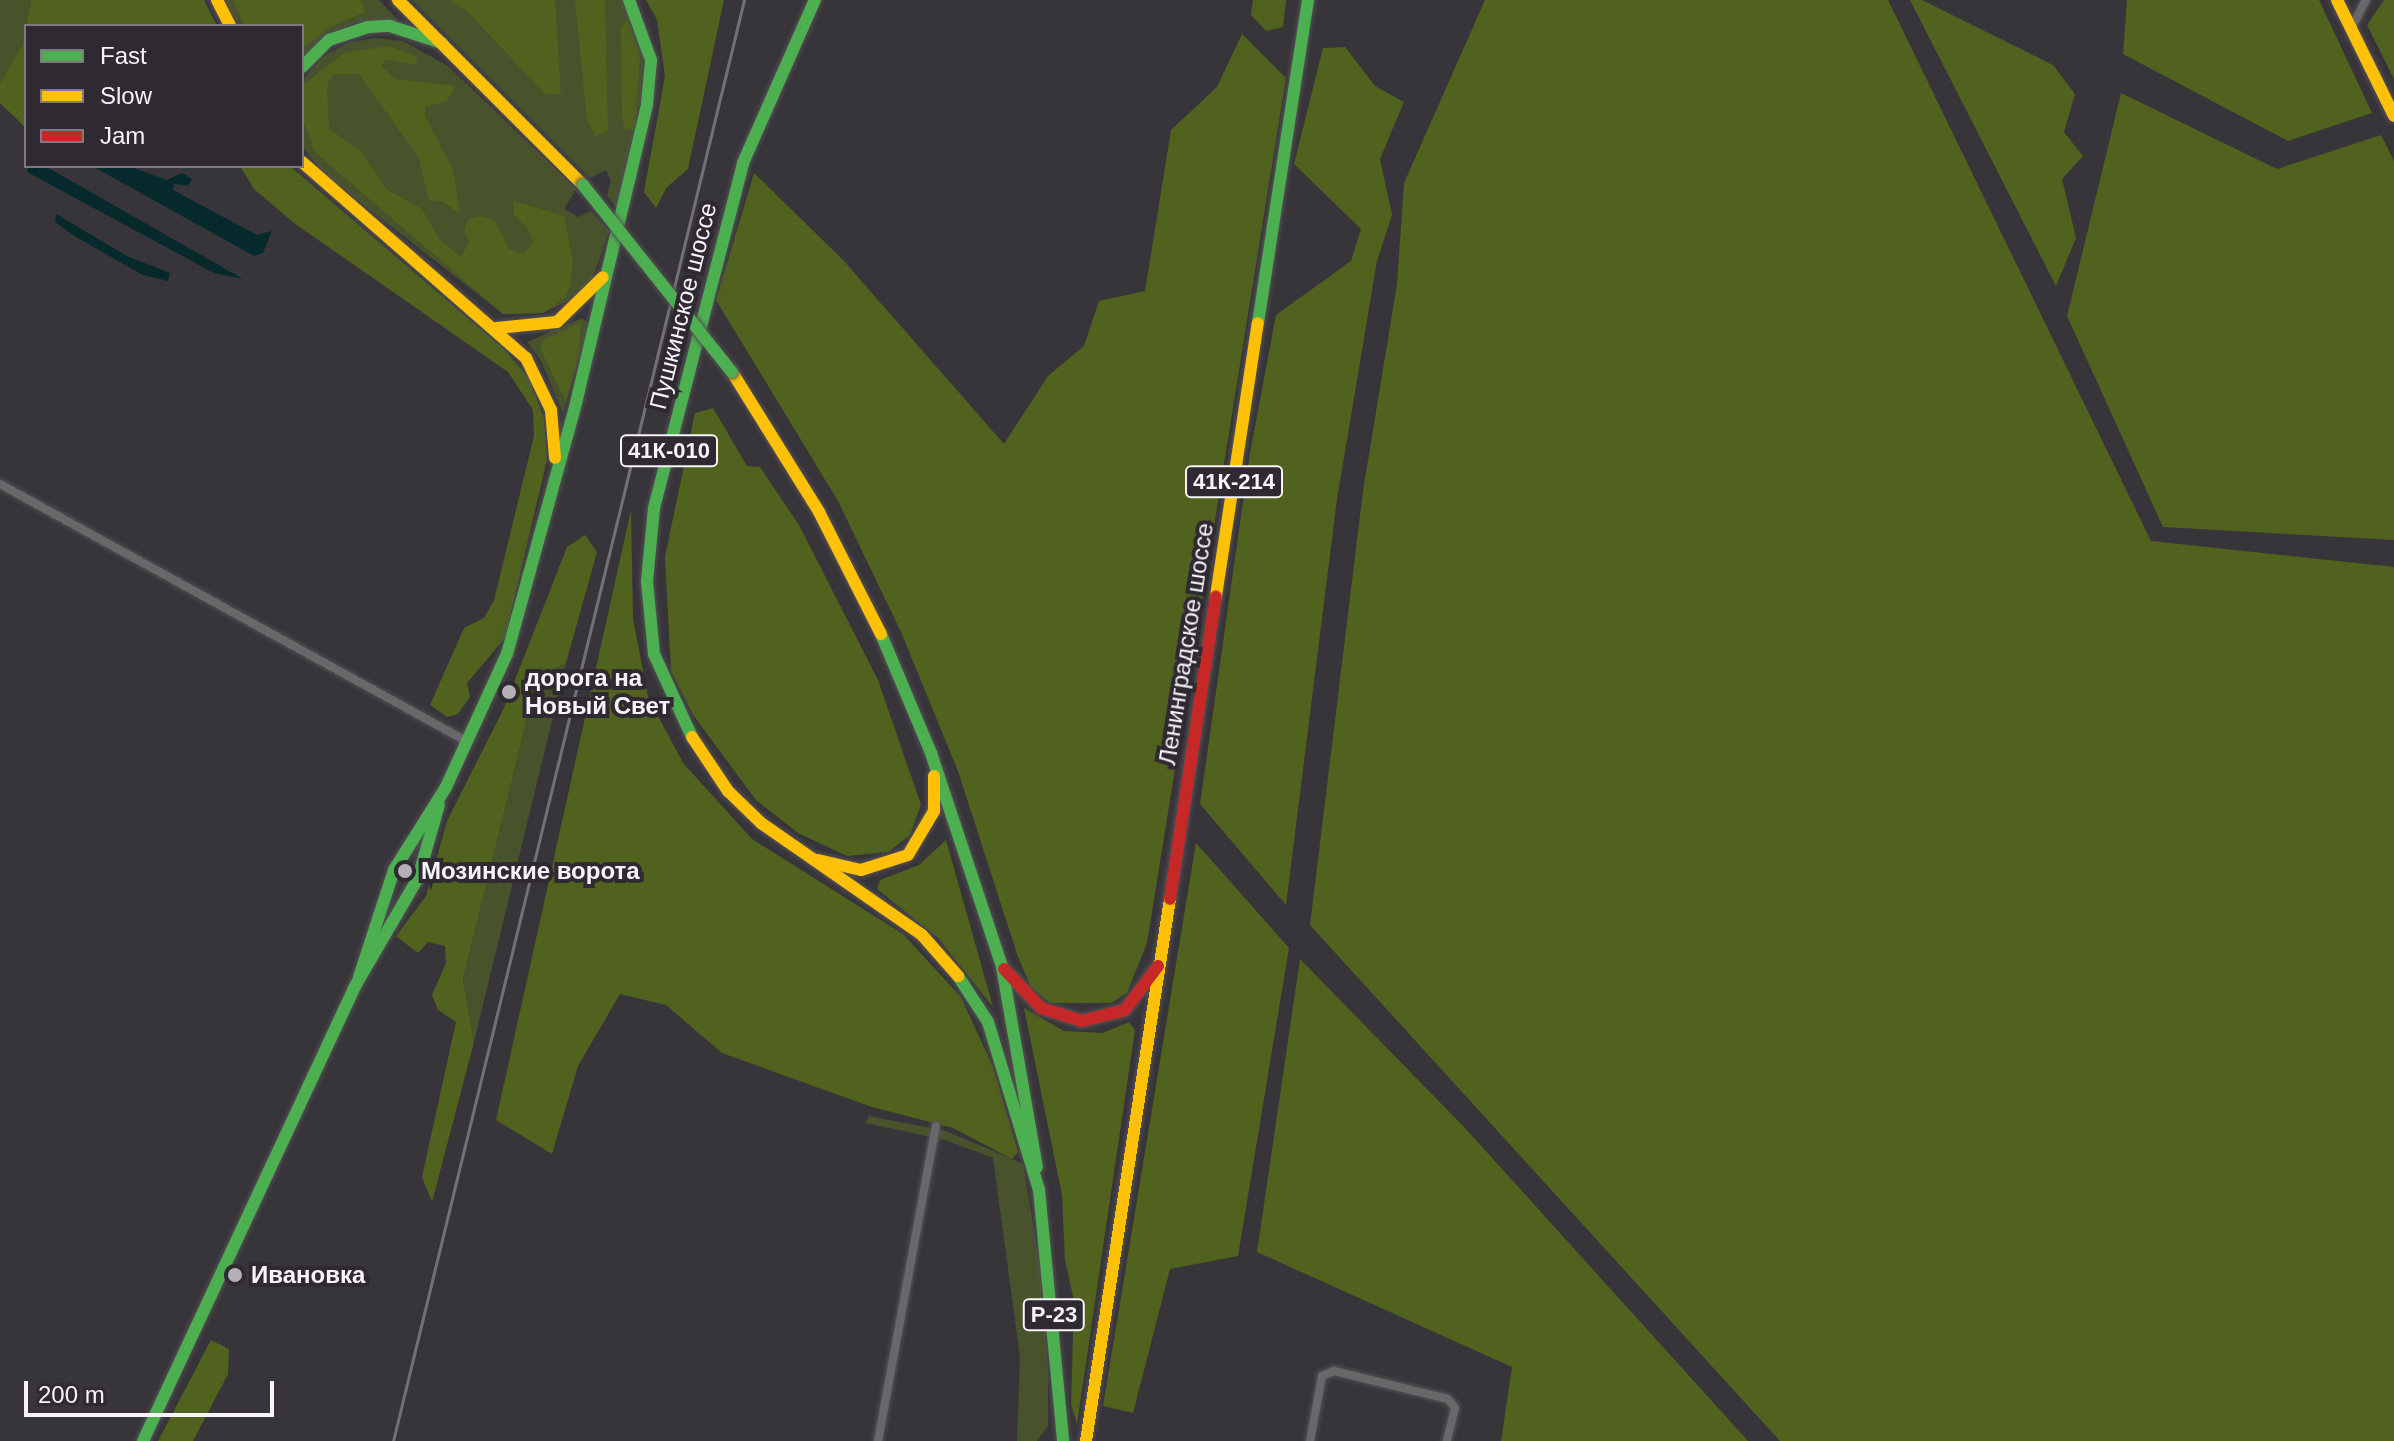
<!DOCTYPE html>
<meta charset="utf-8">
<style>
body{margin:0}
#map{position:relative;width:2394px;height:1441px;overflow:hidden;background:#38353a;font-family:Arial,sans-serif}
div>[style]{position:absolute}
.green>*{inset:0;background:#48532c}
.forest>*{inset:0;background:#50621d}
.water>*{inset:0;background:#062a2c}
.roads{filter:drop-shadow(0 0 2px #535155) drop-shadow(0 0 2px #535155)}
.street>*{height:8px;margin:-4px;padding:0 4px;transform-origin:4px;border-radius:4px;background:#69676a}
.fast>*{height:12px;margin:-6px;padding:0 6px;transform-origin:6px;border-radius:6px;background:#4caf50}
.slow>*{height:12px;margin:-6px;padding:0 6px;transform-origin:6px;border-radius:6px;background:#ffc107}
.jam>*{height:12px;margin:-6px;padding:0 6px;transform-origin:6px;border-radius:6px;background:#c62828}
.rail>*{height:3px;margin:-1.5px;padding:0 1.5px;transform-origin:1.5px;border-radius:1.5px;background:#747176}
.bridges{filter:drop-shadow(0 0 2px #535155) drop-shadow(0 0 2px #535155)}
.fast-bridge>*{height:12px;margin:-6px;padding:0 6px;transform-origin:6px;border-radius:6px;background:#4caf50}
.dots>*{width:22px;height:22px;translate:-50% -50%;box-sizing:border-box;border:4px solid #2f2932;border-radius:50%}
span{translate:-50% -50%;white-space:nowrap;text-align:center;line-height:1.15;-webkit-text-stroke:8px #2f2932;paint-order:stroke}
.shield-label span{padding:2px 6px;background:#2f2932;border:2px solid;border-radius:6px;-webkit-text-stroke-width:0}
.shield-label{font-size:22px;color:#f8f3f9;font-weight:700}
.street-label{font-size:24px;color:#f8f3f9}
.poi-label{font-size:24px;color:#f8f3f9;font-weight:700}
.left{translate:0 -50%;text-align:left}
.legend{position:absolute;left:24px;top:24px;width:280px;height:144px;box-sizing:border-box;background:#2f2932;border:2px solid #7f7a82;margin:0;padding:10px 14px;list-style:none;font-size:24px;color:#f8f3f9}
.legend li{display:flex;align-items:center;gap:16px;height:40px}
.legend b{width:40px;border:2px solid #7f7a82}
.scale{position:absolute;left:24px;top:1381px;width:250px;height:36px;box-sizing:border-box;border:4px solid #f8f3f9;border-top:0;padding-left:10px;font-size:24px;line-height:28px;white-space:nowrap;color:#f8f3f9;-webkit-text-stroke:6px #2f2932;paint-order:stroke}
</style>
<div id="map">
<div class="green">
<i style="clip-path:polygon(0 0,31px 0,22px 46px,0 83px)"></i>
<i style="clip-path:polygon(225px 0,379px 0,398px 20px,355px 23px,329px 33px,302px 58px,302px 26px,238px 26px)"></i>
<i style="clip-path:polygon(412px 0,624px 0,644px 47px,641px 97px,617px 208px,607px 196px,611px 180px,606px 170px,590px 178px)"></i>
<i style="clip-path:polygon(375px 38px,403px 41px,448px 66px,576px 189px,564px 209px,578px 217px,591px 211px,609px 231px,592px 280px,573px 299px,543px 313px,503px 314px,327px 176px,304px 149px,302px 81px,321px 58px,347px 43px)"></i>
<i style="clip-path:polygon(582px 318px,590px 325px,563px 413px,541px 361px,527px 342px)"></i>
<i style="clip-path:polygon(566px 663px,474px 1042px,463px 979px,537px 678px)"></i>
<i style="clip-path:polygon(869px 1116px,946px 1131px,1023px 1164px,1042px 1278px,1048px 1372px,1048px 1426px,1037px 1441px,1017px 1441px,1020px 1357px,993px 1158px,945px 1140px,865px 1123px)"></i>
</div>
<div class="forest">
<i style="clip-path:polygon(31px 0,204px 0,217px 26px,26px 26px)"></i>
<i style="clip-path:polygon(233px 0,360px 0,366px 12px,334px 25px,302px 49px,302px 26px,244px 26px)"></i>
<i style="clip-path:polygon(449px 0,555px 0,561px 94px,545px 94px,466px 10px)"></i>
<i style="clip-path:polygon(575px 0,605px 0,608px 131px,595px 136px,587px 120px)"></i>
<i style="clip-path:polygon(646px 0,724px 0,688px 169px,667px 187px,656px 208px,644px 192px,665px 76px,657px 20px)"></i>
<i style="clip-path:polygon(1253px 0,1286px 0,1283px 27px,1266px 31px,1251px 15px)"></i>
<i style="clip-path:polygon(1485px 0,1888px 0,2151px 541px,2394px 567px,2394px 1441px,1780px 1441px,1310px 925px,1363px 491px,1397px 284px,1404px 183px)"></i>
<i style="clip-path:polygon(1910px 0,1922px 0,2053px 65px,2075px 94px,2064px 132px,2083px 156px,2062px 179px,2076px 238px,2056px 286px)"></i>
<i style="clip-path:polygon(2127px 0,2319px 0,2372px 113px,2288px 141px,2123px 54px)"></i>
<i style="clip-path:polygon(2384px 0,2394px 0,2394px 79px,2367px 25px)"></i>
<i style="clip-path:polygon(628px 19px,640px 58px,635px 131px,625px 129px,622px 117px,621px 27px)"></i>
<i style="clip-path:polygon(26px 26px,26px 128px,0 103px,0 83px,22px 46px)"></i>
<i style="clip-path:polygon(1242px 34px,1286px 78px,1147px 943px,1127px 993px,1111px 1003px,1050px 1003px,1031px 987px,1018px 957px,958px 771px,901px 632px,838px 501px,716px 300px,754px 173px,843px 260px,1004px 444px,1048px 376px,1084px 346px,1099px 301px,1145px 291px,1171px 130px,1217px 87px)"></i>
<i style="clip-path:polygon(387px 46px,417px 56px,416px 65px,387px 59px,381px 66px,395px 79px,455px 86px,447px 101px,425px 107px,425px 116px,453px 170px,460px 214px,442px 201px,429px 201px,419px 158px,359px 74px,333px 74px,327px 85px,329px 129px,361px 151px,386px 189px,422px 209px,439px 239px,461px 257px,469px 242px,464px 230px,468px 219px,481px 216px,495px 221px,509px 249px,523px 254px,533px 243px,528px 229px,514px 215px,513px 201px,564px 216px,573px 262px,570px 286px,566px 297px,543px 313px,503px 314px,315px 152px,302px 118px,303px 85px,344px 53px)"></i>
<i style="clip-path:polygon(1345px 47px,1375px 86px,1404px 102px,1380px 159px,1392px 215px,1377px 261px,1337px 499px,1286px 905px,1200px 804px,1250px 453px,1276px 315px,1351px 261px,1361px 229px,1294px 164px,1323px 48px)"></i>
<i style="clip-path:polygon(2121px 93px,2277px 169px,2381px 135px,2394px 161px,2394px 540px,2163px 527px,2067px 316px)"></i>
<i style="clip-path:polygon(240px 166px,290px 166px,504px 349px,529px 378px,544px 419px,547px 460px,505px 638px,467px 683px,470px 697px,458px 714px,447px 717px,430px 705px,464px 628px,484px 618px,494px 600px,534px 436px,533px 410px,508px 372px,294px 223px,254px 189px)"></i>
<i style="clip-path:polygon(581px 322px,579px 353px,566px 402px,540px 348px,543px 340px)"></i>
<i style="clip-path:polygon(713px 408px,747px 466px,760px 467px,799px 525px,878px 680px,921px 805px,910px 835px,888px 852px,847px 856px,798px 833px,756px 800px,693px 715px,671px 671px,665px 557px,695px 413px)"></i>
<i style="clip-path:polygon(631px 510px,633px 619px,648px 697px,683px 763px,752px 839px,903px 934px,961px 997px,993px 1067px,1018px 1152px,1012px 1159px,953px 1128px,872px 1107px,722px 1053px,666px 1005px,620px 994px,578px 1066px,552px 1154px,496px 1120px)"></i>
<i style="clip-path:polygon(585px 535px,597px 552px,566px 663px,537px 678px,463px 979px,474px 1042px,432px 1202px,422px 1177px,456px 1022px,438px 1010px,432px 995px,446px 963px,445px 946px,428px 942px,418px 953px,396px 936px,426px 896px,447px 821px,504px 708px,567px 547px)"></i>
<i style="clip-path:polygon(946px 840px,993px 1007px,938px 938px,877px 889px,880px 880px,919px 865px)"></i>
<i style="clip-path:polygon(1196px 843px,1289px 948px,1238px 1256px,1170px 1269px,1133px 1413px,1103px 1406px)"></i>
<i style="clip-path:polygon(1300px 959px,1464px 1127px,1748px 1441px,1501px 1441px,1512px 1367px,1257px 1252px)"></i>
<i style="clip-path:polygon(1024px 1008px,1064px 1031px,1103px 1033px,1129px 1022px,1135px 1030px,1077px 1424px,1071px 1405px,1074px 1301px,1065px 1260px,1062px 1195px)"></i>
<i style="clip-path:polygon(211px 1340px,229px 1349px,228px 1374px,193px 1441px,158px 1441px)"></i>
</div>
<div class="water">
<i style="clip-path:polygon(28px 166px,45px 166px,243px 279px,214px 273px,27px 172px)"></i>
<i style="clip-path:polygon(92px 166px,128px 166px,167px 180px,182px 173px,192px 179px,188px 186px,174px 184px,173px 190px,257px 235px,272px 231px,263px 253px,254px 256px)"></i>
<i style="clip-path:polygon(56px 214px,127px 256px,170px 273px,168px 281px,143px 275px,76px 237px,55px 222px)"></i>
</div>
<div class="roads">
<div class="street">
<i style="left:2351px;top:29px;width:33px;rotate:-63deg"></i>
<i style="left:0;top:484px;width:534px;rotate:28.87deg"></i>
<i style="left:878px;top:1441px;width:320px;rotate:-79.6deg"></i>
<i style="left:1310px;top:1441px;width:66px;rotate:-79.5deg"></i>
<i style="left:1322px;top:1376px;width:13px;rotate:-23deg"></i>
<i style="left:1334px;top:1371px;width:117px;rotate:13.8deg"></i>
<i style="left:1448px;top:1399px;width:11px;rotate:52deg"></i>
<i style="left:1455px;top:1408px;width:34px;rotate:104deg"></i>
</div>
<div class="fast">
<i style="left:302px;top:67px;width:38px;rotate:-45deg"></i>
<i style="left:329px;top:40px;width:41px;rotate:-18.4deg"></i>
<i style="left:368px;top:27px;width:22px;rotate:-3deg"></i>
<i style="left:390px;top:26px;width:55px;rotate:18.1deg"></i>
<i style="left:1258px;top:323px;width:327px;rotate:-81.2deg"></i>
<i style="left:881px;top:634px;width:129px;rotate:67.2deg"></i>
<i style="left:931px;top:753px;width:225px;rotate:71.6deg"></i>
<i style="left:1002px;top:967px;width:203px;rotate:80.1deg"></i>
<i style="left:692px;top:737px;width:91px;rotate:-114.6deg"></i>
<i style="left:654px;top:654px;width:73px;rotate:-95.5deg"></i>
<i style="left:647px;top:581px;width:73px;rotate:-84.5deg"></i>
<i style="left:654px;top:508px;width:356px;rotate:-75.5deg"></i>
<i style="left:743px;top:163px;width:178px;rotate:-66.2deg"></i>
<i style="left:958px;top:976px;width:55px;rotate:56.9deg"></i>
<i style="left:988px;top:1022px;width:176px;rotate:73.1deg"></i>
<i style="left:1039px;top:1190px;width:252px;rotate:84.5deg"></i>
<i style="left:359px;top:977px;width:113px;rotate:-71.9deg"></i>
<i style="left:394px;top:870px;width:98px;rotate:-57.9deg"></i>
<i style="left:446px;top:787px;width:146px;rotate:-65.4deg"></i>
<i style="left:507px;top:654px;width:260px;rotate:-74.6deg"></i>
<i style="left:576px;top:403px;width:307px;rotate:-76.6deg"></i>
<i style="left:647px;top:104px;width:44px;rotate:-84.8deg"></i>
<i style="left:651px;top:60px;width:64px;rotate:-110.1deg"></i>
<i style="left:143px;top:1441px;width:500px;rotate:-65deg"></i>
<i style="left:354px;top:988px;width:127px;rotate:-59.8deg"></i>
<i style="left:418px;top:878px;width:76px;rotate:-74deg"></i>
</div>
<div class="slow">
<i style="left:217px;top:0;width:29px;rotate:63deg"></i>
<i style="left:398px;top:0;width:262px;rotate:45deg"></i>
<i style="left:2337px;top:0;width:129px;rotate:63.8deg"></i>
<i style="left:302px;top:162px;width:298px;rotate:41.2deg"></i>
<i style="left:526px;top:358px;width:58px;rotate:64.3deg"></i>
<i style="left:551px;top:410px;width:48px;rotate:85.2deg"></i>
<i style="left:497px;top:328px;width:60px;rotate:-5.7deg"></i>
<i style="left:557px;top:322px;width:64px;rotate:-44.4deg"></i>
<i style="left:732px;top:372px;width:165px;rotate:58.1deg"></i>
<i style="left:819px;top:512px;width:137px;rotate:63.1deg"></i>
<i style="left:1216px;top:596px;width:276px;rotate:-81.3deg"></i>
<i style="left:692px;top:737px;width:65px;rotate:56.3deg"></i>
<i style="left:728px;top:791px;width:46px;rotate:44.1deg"></i>
<i style="left:761px;top:823px;width:196px;rotate:34.8deg"></i>
<i style="left:922px;top:935px;width:55px;rotate:48.7deg"></i>
<i style="left:818px;top:860px;width:44px;rotate:13.1deg"></i>
<i style="left:861px;top:870px;width:49px;rotate:-17.7deg"></i>
<i style="left:908px;top:855px;width:51px;rotate:-59.4deg"></i>
<i style="left:934px;top:811px;width:35px;rotate:-90deg"></i>
<i style="left:1086px;top:1441px;width:548px;rotate:-81.19deg"></i>
</div>
<div class="jam">
<i style="left:1170px;top:899px;width:306px;rotate:-81.4deg"></i>
<i style="left:1004px;top:969px;width:54px;rotate:46.5deg"></i>
<i style="left:1041px;top:1008px;width:43px;rotate:17.6deg"></i>
<i style="left:1082px;top:1021px;width:44px;rotate:-14.3deg"></i>
<i style="left:1125px;top:1010px;width:55px;rotate:-53.1deg"></i>
</div>
</div>
<div class="rail">
<i style="left:393px;top:1441px;width:1483px;rotate:-76.31deg"></i>
</div>
<div class="bridges">
<div class="fast-bridge">
<i style="left:583px;top:185px;width:239px;rotate:51.5deg"></i>
</div>
</div>
<div class="dots">
<i style="left:509px;top:692px;background:#b5b0b6"></i>
<i style="left:405px;top:871px;background:#b5b0b6"></i>
<i style="left:235px;top:1275px;background:#b5b0b6"></i>
</div>
<div class="shield-label">
<span style="left:669px;top:451px">41К-010</span>
<span style="left:1234px;top:482px">41К-214</span>
<span style="left:1054px;top:1315px">Р-23</span>
</div>
<div class="street-label">
<span style="left:683px;top:306px;rotate:-76deg">Пушкинское шоссе</span>
<span style="left:1186px;top:644px;rotate:-81deg">Ленинградское шоссе</span>
</div>
<div class="poi-label">
<span class="left" style="left:525px;top:692px">дорога на<br>Новый Свет</span>
<span class="left" style="left:421px;top:871px">Мозинские ворота</span>
<span class="left" style="left:251px;top:1275px">Ивановка</span>
</div>
<ul class="legend">
<li><b style="height:10px;background:#4caf50"></b>Fast</li>
<li><b style="height:10px;background:#ffc107"></b>Slow</li>
<li><b style="height:10px;background:#c62828"></b>Jam</li>
</ul>
<div class="scale">200 m</div>
</div>
